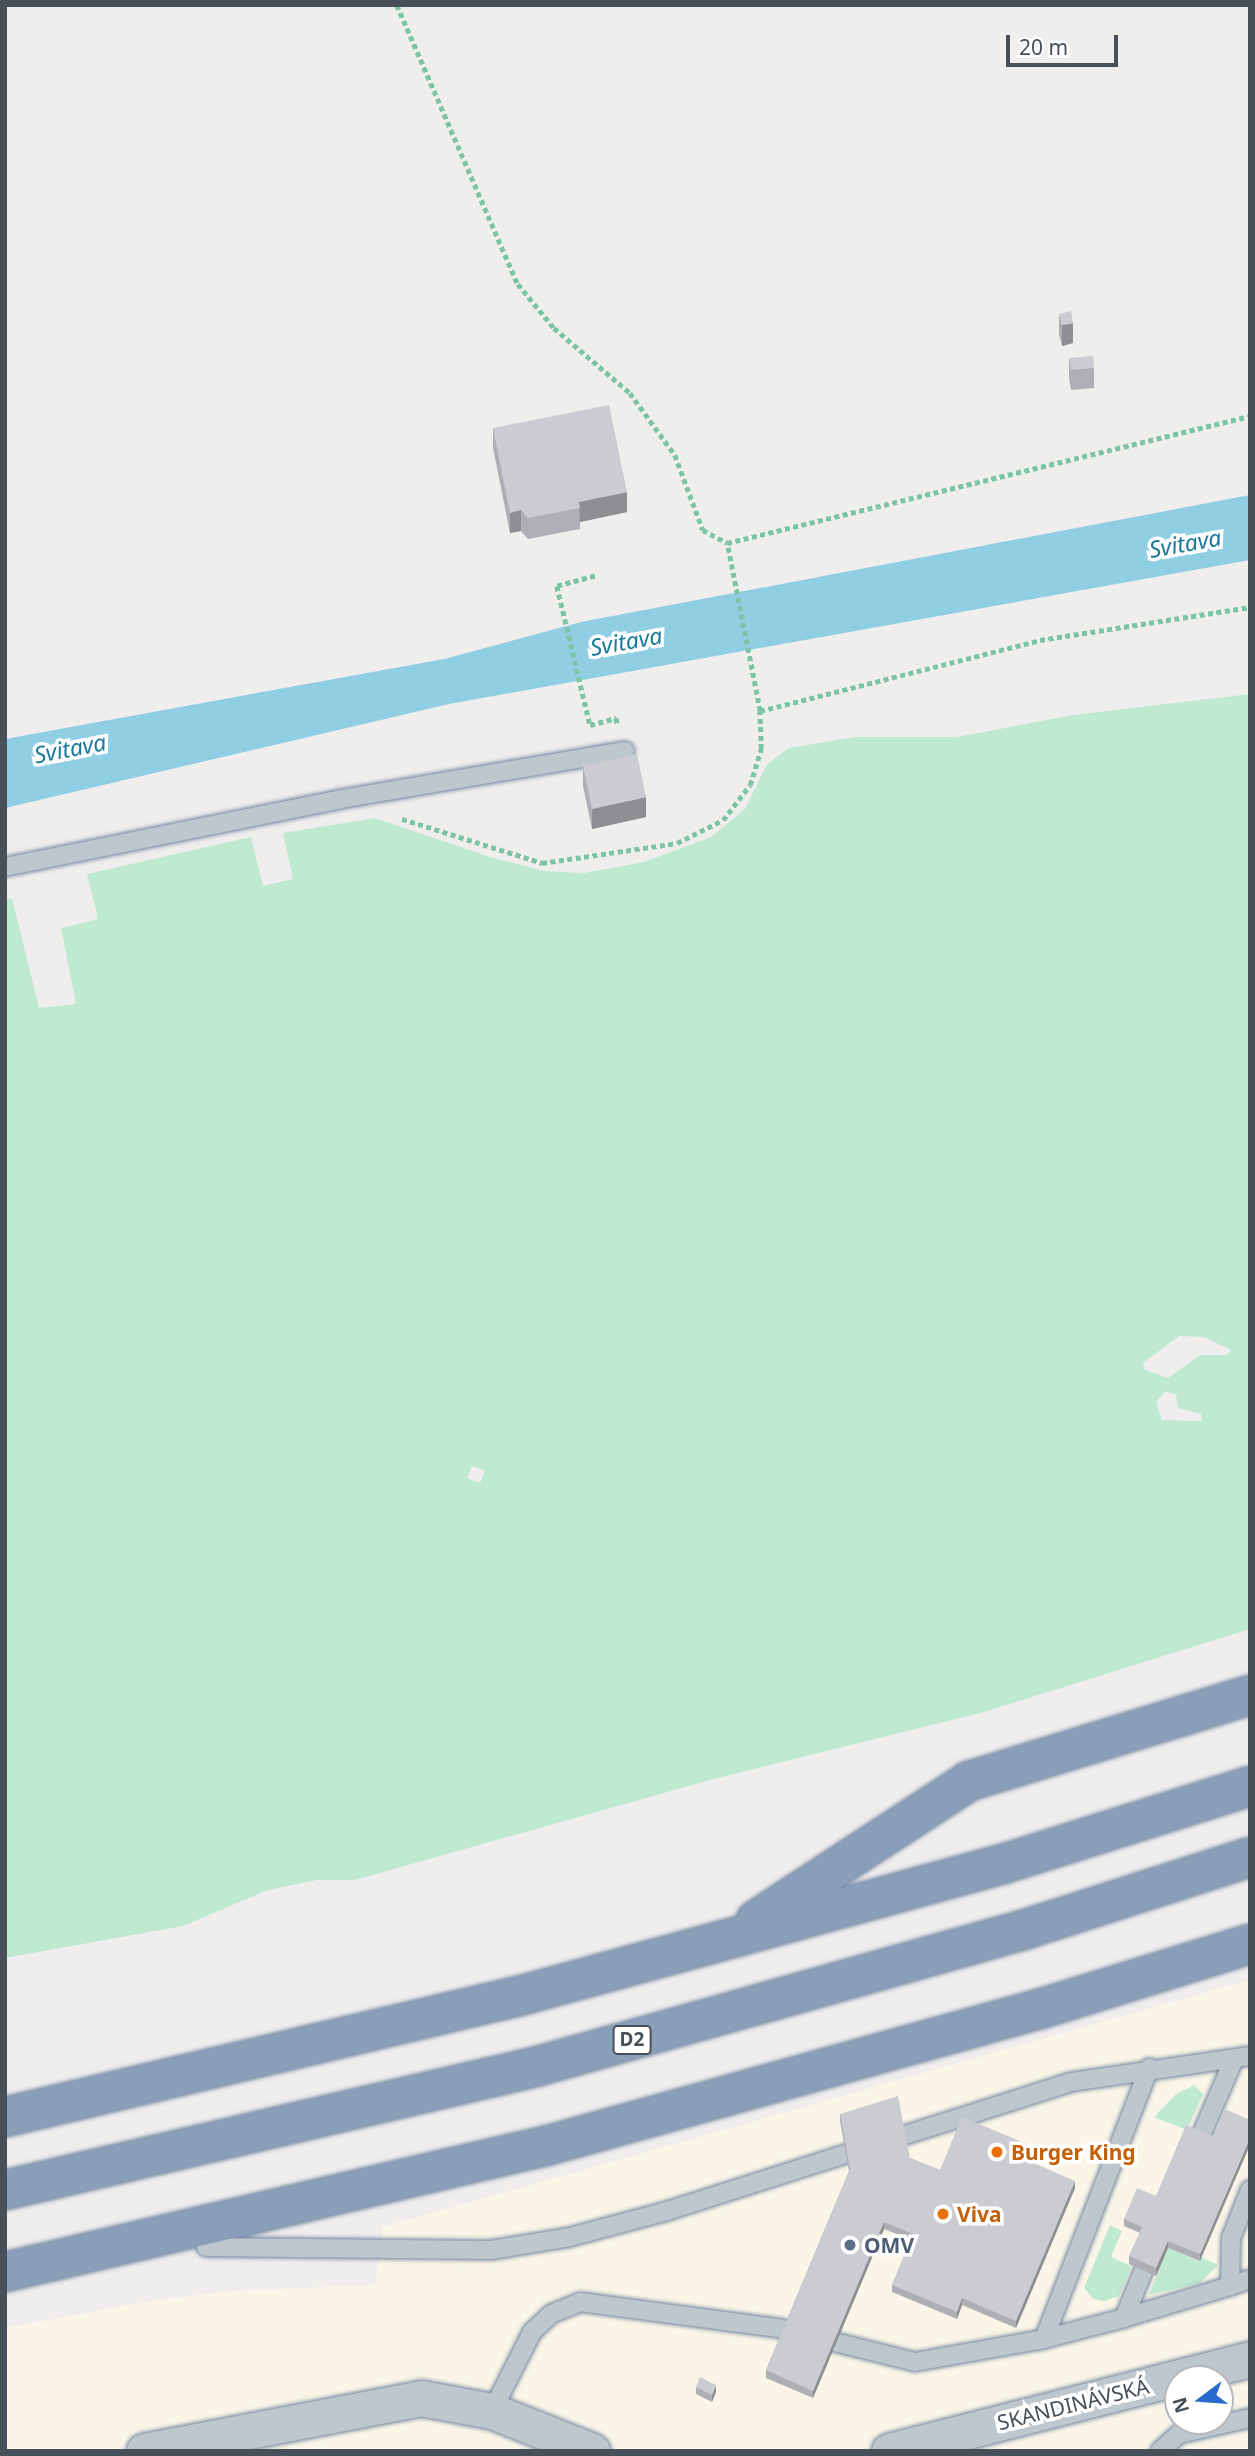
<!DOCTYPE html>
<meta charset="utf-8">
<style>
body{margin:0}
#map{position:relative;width:1255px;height:2456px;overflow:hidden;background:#f0eded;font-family:"Noto Sans",sans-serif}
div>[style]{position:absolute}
.commercial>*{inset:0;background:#faf5e7}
.green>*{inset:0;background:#bfead1}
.water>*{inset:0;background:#90cee3}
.path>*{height:4.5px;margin-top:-2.25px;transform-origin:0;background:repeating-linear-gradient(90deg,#7ac5a3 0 5px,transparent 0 8.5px)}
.roads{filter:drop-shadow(0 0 2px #7489a3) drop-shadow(0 0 2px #7489a3)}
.lane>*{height:18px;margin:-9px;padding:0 9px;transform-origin:9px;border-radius:9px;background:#bfc7ce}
.street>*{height:35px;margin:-17.5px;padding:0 17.5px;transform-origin:17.5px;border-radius:17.5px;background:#bfc7ce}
.highway>*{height:38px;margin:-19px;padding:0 19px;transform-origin:19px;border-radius:19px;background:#899eb8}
.wall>*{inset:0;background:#aeafb4}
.shaded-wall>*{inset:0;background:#8d8f92}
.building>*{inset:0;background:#caccd1}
.dots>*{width:19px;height:19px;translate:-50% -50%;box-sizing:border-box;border:4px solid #fff;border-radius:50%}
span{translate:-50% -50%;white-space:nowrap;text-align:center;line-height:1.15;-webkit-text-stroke:7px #fff;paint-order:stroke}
.shield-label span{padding:2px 5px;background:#fff;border:2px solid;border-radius:5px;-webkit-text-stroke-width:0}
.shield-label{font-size:19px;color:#475059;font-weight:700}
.food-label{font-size:21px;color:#c56008;font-weight:700}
.left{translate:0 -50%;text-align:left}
.service-label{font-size:21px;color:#4e5e75;font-weight:700}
.street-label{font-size:21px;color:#475059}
.water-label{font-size:23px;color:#19799a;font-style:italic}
.frame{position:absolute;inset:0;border:7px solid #475059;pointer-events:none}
.north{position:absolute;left:1164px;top:2365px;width:70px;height:70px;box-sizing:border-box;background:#fff;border:2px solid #b5b9bd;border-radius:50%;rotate:254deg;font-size:19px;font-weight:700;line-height:28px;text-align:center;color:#475059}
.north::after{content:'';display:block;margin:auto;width:24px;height:32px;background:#296acd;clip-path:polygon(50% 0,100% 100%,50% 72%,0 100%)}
.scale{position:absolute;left:1006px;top:35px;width:112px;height:32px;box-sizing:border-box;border:4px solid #475059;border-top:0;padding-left:9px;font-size:21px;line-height:24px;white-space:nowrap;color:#475059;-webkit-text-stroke:5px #fff;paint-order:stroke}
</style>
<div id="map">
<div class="commercial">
<i style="clip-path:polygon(evenodd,1250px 1980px,1250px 2451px,5px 2451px,5px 2328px,156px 2300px,230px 2291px,375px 2285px,383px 2227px,1250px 1980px,1178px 2379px,1220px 2379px,1220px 2421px,1178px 2421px,1178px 2379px)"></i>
</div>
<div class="green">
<i style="clip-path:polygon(evenodd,1250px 694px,1250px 1629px,984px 1712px,710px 1780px,355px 1880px,317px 1880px,268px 1890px,183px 1926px,5px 1958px,5px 900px,12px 898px,39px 1008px,76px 1004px,61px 928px,98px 919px,87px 874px,251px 837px,263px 886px,293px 879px,283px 833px,375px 818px,493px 858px,544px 871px,584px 873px,644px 862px,711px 837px,745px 809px,767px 764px,789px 748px,855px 737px,957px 737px,1073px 715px,1250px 694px,1179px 1336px,1204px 1337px,1231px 1350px,1227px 1355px,1200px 1355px,1168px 1378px,1145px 1370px,1143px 1363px,1179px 1336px,1250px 694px,1166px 1391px,1176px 1395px,1178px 1408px,1201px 1414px,1202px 1421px,1162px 1420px,1156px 1402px,1166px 1391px,1250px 694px,472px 1466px,485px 1471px,480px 1483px,467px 1478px,472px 1466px)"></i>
<i style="clip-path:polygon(1194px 2085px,1203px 2094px,1187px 2130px,1154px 2117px,1175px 2095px)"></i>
<i style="clip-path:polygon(1110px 2225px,1122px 2231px,1111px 2257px,1131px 2266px,1119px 2296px,1104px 2301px,1093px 2299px,1084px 2288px)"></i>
<i style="clip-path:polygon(1168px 2248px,1199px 2261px,1201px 2257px,1218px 2265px,1200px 2283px,1149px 2295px)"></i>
</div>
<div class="water">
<i style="clip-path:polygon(1250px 495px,1250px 560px,449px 704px,5px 808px,5px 739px,444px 659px,581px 622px)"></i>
</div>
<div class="path">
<i style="left:397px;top:5px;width:304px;rotate:66.6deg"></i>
<i style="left:518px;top:284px;width:57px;rotate:50.7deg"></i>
<i style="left:554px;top:328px;width:100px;rotate:40.5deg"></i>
<i style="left:630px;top:393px;width:77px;rotate:54deg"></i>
<i style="left:675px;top:455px;width:80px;rotate:69.5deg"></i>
<i style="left:703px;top:530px;width:27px;rotate:28deg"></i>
<i style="left:595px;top:576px;width:39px;rotate:165deg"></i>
<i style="left:557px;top:586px;width:143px;rotate:76.6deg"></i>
<i style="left:590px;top:725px;width:27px;rotate:-15deg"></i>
<i style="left:616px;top:718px;width:8px;rotate:76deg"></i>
<i style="left:760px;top:711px;width:289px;rotate:-14.2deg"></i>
<i style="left:1040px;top:640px;width:213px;rotate:-8.9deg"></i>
<i style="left:402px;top:819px;width:147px;rotate:17.4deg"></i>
<i style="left:542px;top:863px;width:136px;rotate:-8.4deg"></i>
<i style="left:677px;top:843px;width:51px;rotate:-26.6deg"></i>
<i style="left:723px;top:820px;width:44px;rotate:-52.4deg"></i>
<i style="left:750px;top:785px;width:38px;rotate:-73deg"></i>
<i style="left:761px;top:749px;width:38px;rotate:-92deg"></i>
<i style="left:760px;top:711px;width:171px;rotate:-101.1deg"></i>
<i style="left:727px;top:543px;width:538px;rotate:-13.65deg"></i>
</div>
<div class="roads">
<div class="lane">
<i style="left:5px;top:867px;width:343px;rotate:-11.4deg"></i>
<i style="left:341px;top:799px;width:288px;rotate:-9.6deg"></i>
<i style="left:1200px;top:2138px;width:86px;rotate:-66.7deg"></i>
<i style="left:206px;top:2247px;width:285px;rotate:0.6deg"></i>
<i style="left:491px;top:2250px;width:80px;rotate:-9.3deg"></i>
<i style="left:570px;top:2237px;width:100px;rotate:-15deg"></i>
<i style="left:667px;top:2211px;width:424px;rotate:-17.7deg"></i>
<i style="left:1071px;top:2082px;width:181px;rotate:-8.3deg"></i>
<i style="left:1230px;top:2286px;width:21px;rotate:-19deg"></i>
<i style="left:1124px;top:2318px;width:74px;rotate:-67.6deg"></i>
<i style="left:1044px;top:2339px;width:291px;rotate:-68.8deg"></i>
<i style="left:492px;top:2411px;width:89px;rotate:-63.1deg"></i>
<i style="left:532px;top:2332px;width:26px;rotate:-43deg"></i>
<i style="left:551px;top:2314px;width:31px;rotate:-22deg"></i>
<i style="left:580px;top:2302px;width:200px;rotate:7.5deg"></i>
<i style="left:778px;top:2328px;width:141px;rotate:13.9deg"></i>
<i style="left:915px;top:2362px;width:131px;rotate:-10.1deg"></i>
<i style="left:1044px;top:2339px;width:83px;rotate:-14.7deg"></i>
<i style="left:1124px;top:2318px;width:111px;rotate:-16.8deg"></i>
<i style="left:1230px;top:2286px;width:48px;rotate:-88.8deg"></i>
<i style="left:1231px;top:2238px;width:52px;rotate:-68.4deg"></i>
<i style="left:1160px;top:2451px;width:25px;rotate:-42deg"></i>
<i style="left:1179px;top:2434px;width:73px;rotate:-12.7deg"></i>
</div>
<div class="street">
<i style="left:144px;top:2451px;width:282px;rotate:-10.8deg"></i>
<i style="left:421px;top:2398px;width:72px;rotate:10.4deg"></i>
<i style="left:492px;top:2411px;width:108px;rotate:21.8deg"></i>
<i style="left:889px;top:2451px;width:373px;rotate:-14.3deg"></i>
</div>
<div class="highway">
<i style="left:756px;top:1920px;width:254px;rotate:-33.1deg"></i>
<i style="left:969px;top:1781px;width:294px;rotate:-17deg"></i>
<i style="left:5px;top:2117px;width:528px;rotate:-13.25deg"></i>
<i style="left:519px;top:1996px;width:502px;rotate:-15.26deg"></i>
<i style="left:1003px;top:1864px;width:259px;rotate:-17.5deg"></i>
<i style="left:5px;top:2190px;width:544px;rotate:-13.07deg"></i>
<i style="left:535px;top:2067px;width:507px;rotate:-15.68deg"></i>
<i style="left:1023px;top:1930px;width:238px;rotate:-17.8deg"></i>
<i style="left:5px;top:2272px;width:559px;rotate:-13.14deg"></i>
<i style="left:549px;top:2145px;width:513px;rotate:-15.5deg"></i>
<i style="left:1043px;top:2008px;width:217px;rotate:-17.2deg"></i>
</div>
</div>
<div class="wall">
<i style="clip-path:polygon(1059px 314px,1073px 343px,1062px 346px,1059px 334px)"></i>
<i style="clip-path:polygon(1069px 358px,1094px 368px,1094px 388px,1071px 390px,1069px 378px)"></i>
<i style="clip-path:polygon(493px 428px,627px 512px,580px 522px,580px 529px,528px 539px,521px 531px,510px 533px,493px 448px)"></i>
<i style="clip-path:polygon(583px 766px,646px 817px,592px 829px,583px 786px)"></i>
<i style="clip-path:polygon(840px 2114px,910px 2158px,940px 2170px,1027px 2151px,1024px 2159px,1075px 2188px,1016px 2328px,962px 2305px,957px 2319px,892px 2292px,892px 2285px,911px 2240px,884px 2229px,813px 2398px,766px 2378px,766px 2370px,849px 2171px,840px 2121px)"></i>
<i style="clip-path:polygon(1213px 2136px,1200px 2261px,1168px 2248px,1156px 2276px,1129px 2264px,1129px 2256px,1140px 2233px,1124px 2226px,1124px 2219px,1156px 2196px)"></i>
<i style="clip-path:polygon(696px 2387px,716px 2392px,712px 2402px,696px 2394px)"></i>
</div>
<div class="shaded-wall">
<i style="clip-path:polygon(1073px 323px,1073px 343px,1062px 346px,1062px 325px)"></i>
<i style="clip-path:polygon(627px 492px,627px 512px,580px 522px,579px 502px)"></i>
<i style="clip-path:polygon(521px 510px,521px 531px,510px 533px,510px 513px)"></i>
<i style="clip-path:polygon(646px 797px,646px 817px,592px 829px,592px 809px)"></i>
<i style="clip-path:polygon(1250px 2138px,1250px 2145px,1200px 2261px,1200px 2254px)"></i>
<i style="clip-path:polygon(1027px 2144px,1027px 2151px,1022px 2165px,1022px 2158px)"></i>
<i style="clip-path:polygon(1075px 2181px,1075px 2188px,1016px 2328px,1016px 2321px)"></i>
<i style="clip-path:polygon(884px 2222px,884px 2229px,813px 2398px,813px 2391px)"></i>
<i style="clip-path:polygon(1168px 2241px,1168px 2248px,1156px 2276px,1156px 2268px)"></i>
<i style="clip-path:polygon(962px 2298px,962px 2305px,957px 2319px,957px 2312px)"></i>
<i style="clip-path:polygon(716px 2385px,716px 2392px,712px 2402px,712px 2395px)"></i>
</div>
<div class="building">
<i style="clip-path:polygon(1071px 311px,1073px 323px,1062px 325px,1059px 314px)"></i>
<i style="clip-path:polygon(1093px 356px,1094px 368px,1071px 370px,1069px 358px)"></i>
<i style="clip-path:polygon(609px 405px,627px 492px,579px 502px,580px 508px,528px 518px,521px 510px,510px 513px,493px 428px)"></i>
<i style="clip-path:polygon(637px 754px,646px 797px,592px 809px,583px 766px)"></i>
<i style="clip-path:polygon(898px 2096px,910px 2158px,940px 2170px,962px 2117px,1027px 2144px,1022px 2158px,1075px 2181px,1016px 2321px,962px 2298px,957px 2312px,892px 2285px,913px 2234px,884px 2222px,813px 2391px,766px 2370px,850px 2169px,840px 2114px)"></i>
<i style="clip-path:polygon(1225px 2109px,1250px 2120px,1250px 2138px,1200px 2254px,1168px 2241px,1156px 2268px,1129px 2256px,1142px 2227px,1124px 2219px,1137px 2188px,1156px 2196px,1186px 2125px,1213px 2136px)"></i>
<i style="clip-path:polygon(700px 2377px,716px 2385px,712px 2395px,696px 2387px)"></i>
</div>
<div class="dots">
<i style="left:997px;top:2152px;background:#e8710a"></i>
<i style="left:943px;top:2214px;background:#e8710a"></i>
<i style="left:850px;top:2245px;background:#5c6f8a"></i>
</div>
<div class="shield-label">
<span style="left:632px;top:2040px">D2</span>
</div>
<div class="food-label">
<span class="left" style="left:1011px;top:2152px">Burger King</span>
<span class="left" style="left:957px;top:2214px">Viva</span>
</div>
<div class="service-label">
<span class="left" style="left:864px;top:2245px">OMV</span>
</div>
<div class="street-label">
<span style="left:1073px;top:2404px;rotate:-14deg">SKANDINÁVSKÁ</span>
</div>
<div class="water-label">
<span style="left:1185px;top:543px;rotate:-10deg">Svitava</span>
<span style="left:626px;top:641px;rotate:-10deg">Svitava</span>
<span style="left:70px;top:748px;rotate:-11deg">Svitava</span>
</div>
<div class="frame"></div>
<div class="north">N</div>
<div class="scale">20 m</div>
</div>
